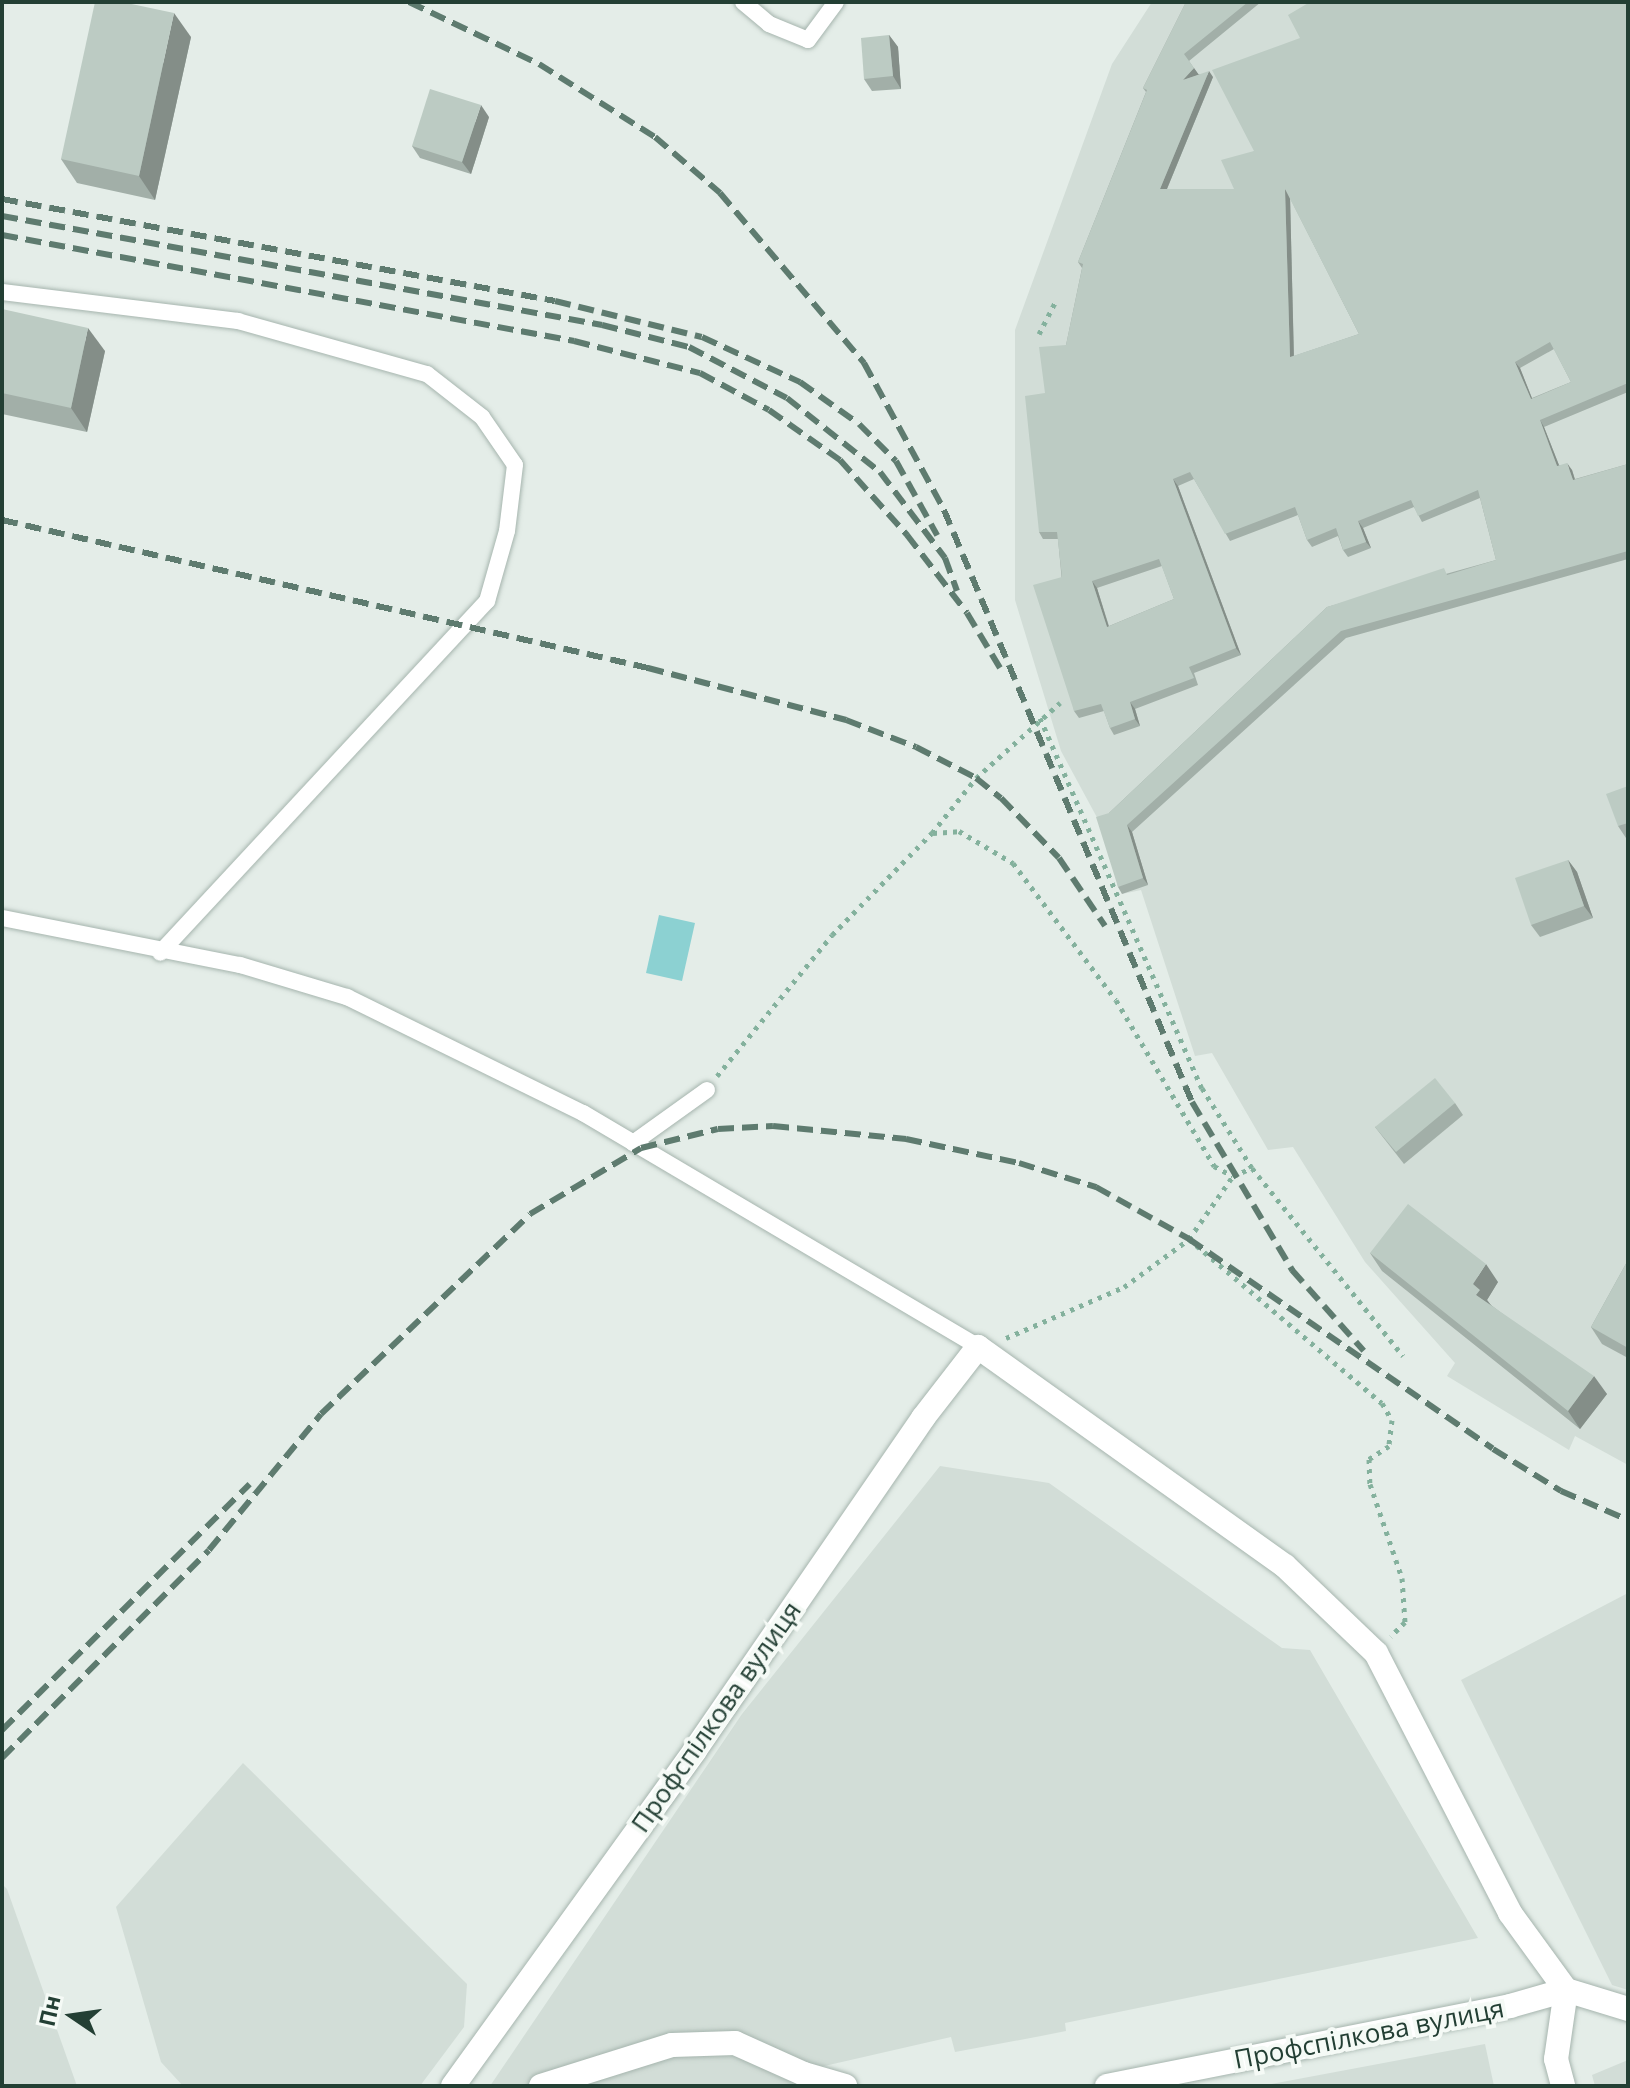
<!DOCTYPE html>
<meta charset="utf-8">
<style>
body{margin:0}
#map{position:relative;width:1630px;height:2088px;overflow:hidden;background:#e4ede8;font-family:"Open Sans",sans-serif}
div>[style]{position:absolute}
.built>*{inset:0;background:#d2ddd7}
.water>*{inset:0;background:#8cd1d2}
.path>*{height:5px;margin-top:-2.5px;transform-origin:0;background:repeating-linear-gradient(90deg,#84b19d 0 4px,transparent 0 10px)}
.roads{filter:drop-shadow(0 0 2px #a6b5ae) drop-shadow(0 0 2px #a6b5ae)}
.service>*{height:16px;margin:-8px;padding:0 8px;transform-origin:8px;border-radius:8px;background:#fff}
.minor>*{height:24px;margin:-12px;padding:0 12px;transform-origin:12px;border-radius:12px;background:#fff}
.rail>*{height:6px;margin-top:-3px;transform-origin:0;background:repeating-linear-gradient(90deg,#5e7b6f 0 16px,transparent 0 24px)}
.wall>*{inset:0;background:#a2afa8}
.shaded-wall>*{inset:0;background:#848e88}
.building>*{inset:0;background:#bccbc3}
span{translate:-50% -50%;white-space:nowrap;text-align:center;line-height:1.15;-webkit-text-stroke:8px #f5faf6;paint-order:stroke}
.street-label{font-size:26px;color:#233f34}
.frame{position:absolute;inset:0;border:4px solid #233f34;pointer-events:none}
.north{position:absolute;left:32px;top:1976px;width:80px;height:80px;-webkit-text-stroke:6px #f5faf6;paint-order:stroke;rotate:283deg;font-size:22px;font-weight:700;line-height:32px;text-align:center;color:#233f34}
.north::after{content:'';display:block;margin:auto;width:28px;height:36px;background:#233f34;clip-path:polygon(50% 0,100% 100%,50% 72%,0 100%)}
</style>
<div id="map">
<div class="built">
<i style="clip-path:polygon(1152px 2px,1628px 2px,1628px 1465px,1575px 1436px,1569px 1450px,1447px 1376px,1455px 1363px,1365px 1262px,1293px 1147px,1268px 1150px,1212px 1053px,1195px 1056px,1141px 890px,1122px 894px,1100px 823px,1061px 751px,1015px 600px,1015px 330px,1112px 64px)"></i>
<i style="clip-path:polygon(940px 1466px,1049px 1483px,1282px 1648px,1310px 1650px,1478px 1938px,1065px 2023px,1066px 2031px,1041px 2036px,955px 2052px,951px 2037px,785px 2075px,798px 2086px,490px 2086px,742px 1714px)"></i>
<i style="clip-path:polygon(1628px 1593px,1628px 1990px,1612px 1985px,1461px 1680px)"></i>
<i style="clip-path:polygon(243px 1763px,467px 1984px,464px 2027px,420px 2086px,183px 2086px,161px 2062px,116px 1907px)"></i>
<i style="clip-path:polygon(2px 1884px,7px 1889px,77px 2086px,2px 2086px)"></i>
<i style="clip-path:polygon(1485px 2044px,1494px 2086px,1261px 2086px)"></i>
<i style="clip-path:polygon(1628px 2060px,1628px 2086px,1595px 2086px,1592px 2075px)"></i>
</div>
<div class="water">
<i style="clip-path:polygon(659px 915px,695px 923px,682px 981px,646px 973px)"></i>
</div>
<div class="path">
<i style="left:1039px;top:334px;width:35px;rotate:-63deg"></i>
<i style="left:1040px;top:718px;width:404px;rotate:66.4deg"></i>
<i style="left:1202px;top:1088px;width:94px;rotate:58deg"></i>
<i style="left:1252px;top:1168px;width:241px;rotate:51.2deg"></i>
<i style="left:933px;top:833px;width:26px;rotate:-4deg"></i>
<i style="left:959px;top:831px;width:63px;rotate:30.7deg"></i>
<i style="left:1013px;top:863px;width:171px;rotate:53.1deg"></i>
<i style="left:1116px;top:1000px;width:193px;rotate:59.4deg"></i>
<i style="left:1214px;top:1166px;width:21px;rotate:28deg"></i>
<i style="left:717px;top:1076px;width:182px;rotate:-50.8deg"></i>
<i style="left:832px;top:935px;width:143px;rotate:-45.6deg"></i>
<i style="left:932px;top:833px;width:70px;rotate:-51.3deg"></i>
<i style="left:976px;top:778px;width:113px;rotate:-41.8deg"></i>
<i style="left:1189px;top:1239px;width:253px;rotate:40.4deg"></i>
<i style="left:1382px;top:1403px;width:20px;rotate:60deg"></i>
<i style="left:1392px;top:1420px;width:26px;rotate:97deg"></i>
<i style="left:1389px;top:1446px;width:24px;rotate:147deg"></i>
<i style="left:1369px;top:1459px;width:25px;rotate:88deg"></i>
<i style="left:1370px;top:1484px;width:99px;rotate:71.2deg"></i>
<i style="left:1402px;top:1578px;width:44px;rotate:86.1deg"></i>
<i style="left:1405px;top:1622px;width:20px;rotate:135deg"></i>
<i style="left:1006px;top:1338px;width:129px;rotate:-23.4deg"></i>
<i style="left:1124px;top:1287px;width:81px;rotate:-36.4deg"></i>
<i style="left:1189px;top:1239px;width:77px;rotate:-55.1deg"></i>
<i style="left:1233px;top:1176px;width:21px;rotate:-23deg"></i>
</div>
<div class="roads">
<div class="service">
<i style="left:743px;top:2px;width:34px;rotate:40deg"></i>
<i style="left:769px;top:24px;width:42px;rotate:22.3deg"></i>
<i style="left:808px;top:40px;width:47px;rotate:-53.6deg"></i>
<i style="left:2px;top:292px;width:238px;rotate:7deg"></i>
<i style="left:238px;top:321px;width:196px;rotate:15.7deg"></i>
<i style="left:427px;top:374px;width:70px;rotate:38deg"></i>
<i style="left:482px;top:417px;width:58px;rotate:55.5deg"></i>
<i style="left:515px;top:465px;width:66px;rotate:96.9deg"></i>
<i style="left:507px;top:531px;width:73px;rotate:105.9deg"></i>
<i style="left:487px;top:601px;width:480px;rotate:132.9deg"></i>
<i style="left:2px;top:918px;width:243px;rotate:11.2deg"></i>
<i style="left:240px;top:965px;width:112px;rotate:16.7deg"></i>
<i style="left:347px;top:997px;width:263px;rotate:26.2deg"></i>
<i style="left:583px;top:1113px;width:459px;rotate:30.6deg"></i>
<i style="left:633px;top:1143px;width:91px;rotate:-35.6deg"></i>
</div>
<div class="minor">
<i style="left:453px;top:2086px;width:414px;rotate:-54.2deg"></i>
<i style="left:695px;top:1750px;width:403px;rotate:-55.5deg"></i>
<i style="left:923px;top:1418px;width:90px;rotate:-52.2deg"></i>
<i style="left:978px;top:1347px;width:377px;rotate:35.5deg"></i>
<i style="left:1285px;top:1566px;width:126px;rotate:43.7deg"></i>
<i style="left:1376px;top:1653px;width:292px;rotate:62.7deg"></i>
<i style="left:1510px;top:1913px;width:95px;rotate:54deg"></i>
<i style="left:1566px;top:1990px;width:70px;rotate:98.2deg"></i>
<i style="left:1556px;top:2059px;width:28px;rotate:75deg"></i>
<i style="left:541px;top:2086px;width:137px;rotate:-17.4deg"></i>
<i style="left:672px;top:2045px;width:63px;rotate:-1.8deg"></i>
<i style="left:735px;top:2043px;width:76px;rotate:24.2deg"></i>
<i style="left:804px;top:2074px;width:43px;rotate:16.3deg"></i>
<i style="left:1107px;top:2086px;width:411px;rotate:-11.2deg"></i>
<i style="left:1510px;top:2006px;width:58px;rotate:-15.9deg"></i>
<i style="left:1566px;top:1990px;width:65px;rotate:17deg"></i>
</div>
</div>
<div class="rail">
<i style="left:409px;top:2px;width:144px;rotate:25.5deg"></i>
<i style="left:539px;top:64px;width:137px;rotate:32.2deg"></i>
<i style="left:655px;top:137px;width:86px;rotate:40.7deg"></i>
<i style="left:720px;top:193px;width:223px;rotate:49.7deg"></i>
<i style="left:864px;top:363px;width:167px;rotate:61.4deg"></i>
<i style="left:944px;top:510px;width:642px;rotate:67.27deg"></i>
<i style="left:1192px;top:1102px;width:196px;rotate:59.2deg"></i>
<i style="left:1292px;top:1270px;width:108px;rotate:48.4deg"></i>
<i style="left:2px;top:199px;width:562px;rotate:10.45deg"></i>
<i style="left:555px;top:301px;width:151px;rotate:13.8deg"></i>
<i style="left:702px;top:337px;width:108px;rotate:24.7deg"></i>
<i style="left:800px;top:382px;width:72px;rotate:35.4deg"></i>
<i style="left:859px;top:424px;width:52px;rotate:45deg"></i>
<i style="left:896px;top:461px;width:85px;rotate:61deg"></i>
<i style="left:2px;top:216px;width:610px;rotate:10.3deg"></i>
<i style="left:602px;top:325px;width:90px;rotate:14.2deg"></i>
<i style="left:689px;top:347px;width:110px;rotate:27.5deg"></i>
<i style="left:787px;top:398px;width:119px;rotate:38.5deg"></i>
<i style="left:880px;top:472px;width:108px;rotate:52.9deg"></i>
<i style="left:945px;top:558px;width:35px;rotate:70deg"></i>
<i style="left:2px;top:235px;width:582px;rotate:10.5deg"></i>
<i style="left:574px;top:341px;width:130px;rotate:14.3deg"></i>
<i style="left:700px;top:373px;width:78px;rotate:28.2deg"></i>
<i style="left:769px;top:410px;width:87px;rotate:35.2deg"></i>
<i style="left:840px;top:460px;width:101px;rotate:48.2deg"></i>
<i style="left:907px;top:535px;width:98px;rotate:52.4deg"></i>
<i style="left:967px;top:613px;width:64px;rotate:59deg"></i>
<i style="left:2px;top:520px;width:663px;rotate:12.9deg"></i>
<i style="left:648px;top:668px;width:205px;rotate:14.7deg"></i>
<i style="left:846px;top:720px;width:75px;rotate:21.1deg"></i>
<i style="left:916px;top:747px;width:68px;rotate:27.3deg"></i>
<i style="left:976px;top:778px;width:32px;rotate:39deg"></i>
<i style="left:1001px;top:798px;width:83px;rotate:46deg"></i>
<i style="left:1059px;top:858px;width:82px;rotate:55.9deg"></i>
<i style="left:2px;top:1730px;width:349px;rotate:-44.8deg"></i>
<i style="left:2px;top:1758px;width:293px;rotate:-45.1deg"></i>
<i style="left:209px;top:1550px;width:176px;rotate:-50.5deg"></i>
<i style="left:321px;top:1414px;width:289px;rotate:-43.7deg"></i>
<i style="left:530px;top:1214px;width:129px;rotate:-30.7deg"></i>
<i style="left:641px;top:1148px;width:79px;rotate:-13.9deg"></i>
<i style="left:718px;top:1129px;width:55px;rotate:-3.1deg"></i>
<i style="left:773px;top:1126px;width:134px;rotate:5.6deg"></i>
<i style="left:906px;top:1139px;width:116px;rotate:12deg"></i>
<i style="left:1019px;top:1163px;width:81px;rotate:17.3deg"></i>
<i style="left:1096px;top:1187px;width:107px;rotate:29.2deg"></i>
<i style="left:1189px;top:1239px;width:369px;rotate:34.6deg"></i>
<i style="left:1493px;top:1449px;width:80px;rotate:31.7deg"></i>
<i style="left:1561px;top:1491px;width:73px;rotate:23.4deg"></i>
</div>
<div class="wall">
<i style="clip-path:polygon(evenodd,1186px 2px,1261px 2px,1189px 61px,1198px 74px,1213px 77px,1167px 189px,1234px 189px,1254px 151px,1628px 2px,1628px 392px,1544px 427px,1559px 465px,1572px 470px,1575px 479px,1628px 464px,1628px 559px,1346px 638px,1132px 832px,1148px 885px,1122px 894px,1118px 887px,1109px 813px,1327px 607px,1496px 560px,1480px 498px,1422px 522px,1414px 507px,1363px 528px,1371px 548px,1348px 557px,1343px 550px,1338px 536px,1312px 547px,1307px 540px,1298px 515px,1230px 541px,1194px 479px,1178px 486px,1241px 655px,1194px 673px,1198px 685px,1135px 709px,1140px 726px,1114px 735px,1110px 728px,1104px 711px,1079px 718px,1074px 711px,1058px 539px,1043px 539px,1039px 532px,1045px 393px,1066px 345px,1082px 268px,1078px 262px,1146px 92px,1143px 88px,1186px 2px,1290px 198px,1359px 334px,1294px 356px,1290px 198px,1186px 2px,1554px 349px,1571px 382px,1532px 398px,1520px 368px,1554px 349px,1186px 2px,1162px 566px,1174px 599px,1109px 626px,1097px 588px,1162px 566px)"></i>
<i style="clip-path:polygon(889px 35px,898px 47px,901px 89px,872px 91px,864px 79px)"></i>
<i style="clip-path:polygon(191px 37px,155px 200px,77px 183px,61px 159px)"></i>
<i style="clip-path:polygon(489px 117px,471px 174px,420px 158px,412px 146px)"></i>
<i style="clip-path:polygon(2px 309px,105px 351px,87px 432px,2px 414px)"></i>
<i style="clip-path:polygon(1628px 786px,1628px 841px,1618px 826px)"></i>
<i style="clip-path:polygon(1568px 860px,1577px 872px,1593px 918px,1540px 937px,1531px 925px)"></i>
<i style="clip-path:polygon(1455px 1103px,1463px 1115px,1404px 1164px,1375px 1127px)"></i>
<i style="clip-path:polygon(1370px 1253px,1498px 1282px,1487px 1300px,1491px 1305px,1607px 1394px,1580px 1429px,1382px 1271px)"></i>
<i style="clip-path:polygon(1628px 1260px,1628px 1358px,1602px 1344px,1591px 1327px)"></i>
</div>
<div class="shaded-wall">
<i style="clip-path:polygon(174px 13px,191px 37px,155px 200px,139px 176px)"></i>
<i style="clip-path:polygon(889px 35px,898px 47px,901px 89px,893px 76px)"></i>
<i style="clip-path:polygon(1194px 68px,1199px 75px,1183px 80px)"></i>
<i style="clip-path:polygon(1209px 71px,1213px 77px,1164px 196px,1160px 189px)"></i>
<i style="clip-path:polygon(481px 105px,489px 117px,471px 174px,462px 162px)"></i>
<i style="clip-path:polygon(1285px 189px,1290px 195px,1294px 364px,1290px 357px)"></i>
<i style="clip-path:polygon(88px 328px,105px 351px,87px 432px,71px 408px)"></i>
<i style="clip-path:polygon(1515px 362px,1520px 368px,1535px 406px,1531px 399px)"></i>
<i style="clip-path:polygon(1540px 420px,1544px 427px,1562px 473px,1557px 466px)"></i>
<i style="clip-path:polygon(1567px 463px,1572px 470px,1577px 487px,1573px 480px)"></i>
<i style="clip-path:polygon(1173px 479px,1178px 486px,1241px 655px,1236px 648px)"></i>
<i style="clip-path:polygon(1358px 521px,1363px 528px,1371px 548px,1366px 542px)"></i>
<i style="clip-path:polygon(1092px 581px,1097px 588px,1111px 634px,1107px 627px)"></i>
<i style="clip-path:polygon(1130px 702px,1135px 709px,1140px 726px,1135px 719px)"></i>
<i style="clip-path:polygon(1127px 825px,1132px 832px,1148px 885px,1143px 878px)"></i>
<i style="clip-path:polygon(1568px 860px,1577px 872px,1593px 918px,1584px 906px)"></i>
<i style="clip-path:polygon(1486px 1264px,1498px 1282px,1487px 1300px,1493px 1308px,1476px 1295px,1473px 1284px)"></i>
<i style="clip-path:polygon(1594px 1376px,1607px 1394px,1580px 1429px,1568px 1411px)"></i>
</div>
<div class="building">
<i style="clip-path:polygon(95px 2px,122px 2px,174px 13px,139px 176px,61px 159px)"></i>
<i style="clip-path:polygon(evenodd,1186px 2px,1248px 2px,1184px 54px,1194px 68px,1183px 80px,1209px 71px,1160px 189px,1234px 189px,1221px 160px,1254px 151px,1212px 70px,1300px 38px,1288px 15px,1310px 2px,1628px 2px,1628px 383px,1540px 420px,1557px 466px,1567px 463px,1573px 480px,1628px 464px,1628px 551px,1341px 631px,1127px 825px,1143px 878px,1118px 887px,1096px 817px,1109px 813px,1327px 607px,1444px 568px,1447px 575px,1496px 560px,1478px 490px,1418px 516px,1411px 500px,1358px 521px,1366px 542px,1343px 550px,1336px 528px,1307px 540px,1295px 507px,1225px 534px,1190px 472px,1173px 479px,1236px 648px,1189px 667px,1194px 678px,1130px 702px,1135px 719px,1110px 728px,1101px 704px,1074px 711px,1033px 585px,1062px 577px,1057px 532px,1039px 532px,1025px 396px,1045px 393px,1039px 347px,1066px 345px,1083px 264px,1078px 262px,1147px 90px,1143px 88px,1186px 2px,1285px 189px,1359px 334px,1290px 357px,1285px 189px,1186px 2px,1550px 342px,1571px 382px,1531px 399px,1515px 362px,1550px 342px,1186px 2px,1159px 559px,1174px 599px,1107px 627px,1092px 581px,1159px 559px)"></i>
<i style="clip-path:polygon(889px 35px,893px 76px,864px 79px,861px 38px)"></i>
<i style="clip-path:polygon(430px 89px,481px 105px,462px 162px,412px 146px)"></i>
<i style="clip-path:polygon(2px 309px,88px 328px,71px 408px,2px 393px)"></i>
<i style="clip-path:polygon(1628px 786px,1628px 823px,1618px 826px,1606px 794px)"></i>
<i style="clip-path:polygon(1568px 860px,1584px 906px,1531px 925px,1515px 878px)"></i>
<i style="clip-path:polygon(1435px 1078px,1455px 1103px,1396px 1152px,1375px 1127px)"></i>
<i style="clip-path:polygon(1408px 1204px,1486px 1264px,1473px 1284px,1480px 1290px,1476px 1295px,1594px 1376px,1568px 1411px,1370px 1253px)"></i>
<i style="clip-path:polygon(1628px 1260px,1628px 1348px,1591px 1327px)"></i>
</div>
<div class="street-label">
<span style="left:716px;top:1717px;rotate:-55deg">Профспілкова вулиця</span>
<span style="left:1369px;top:2034px;rotate:-11deg">Профспілкова вулиця</span>
</div>
<div class="frame"></div>
<div class="north">Пн</div>
</div>
